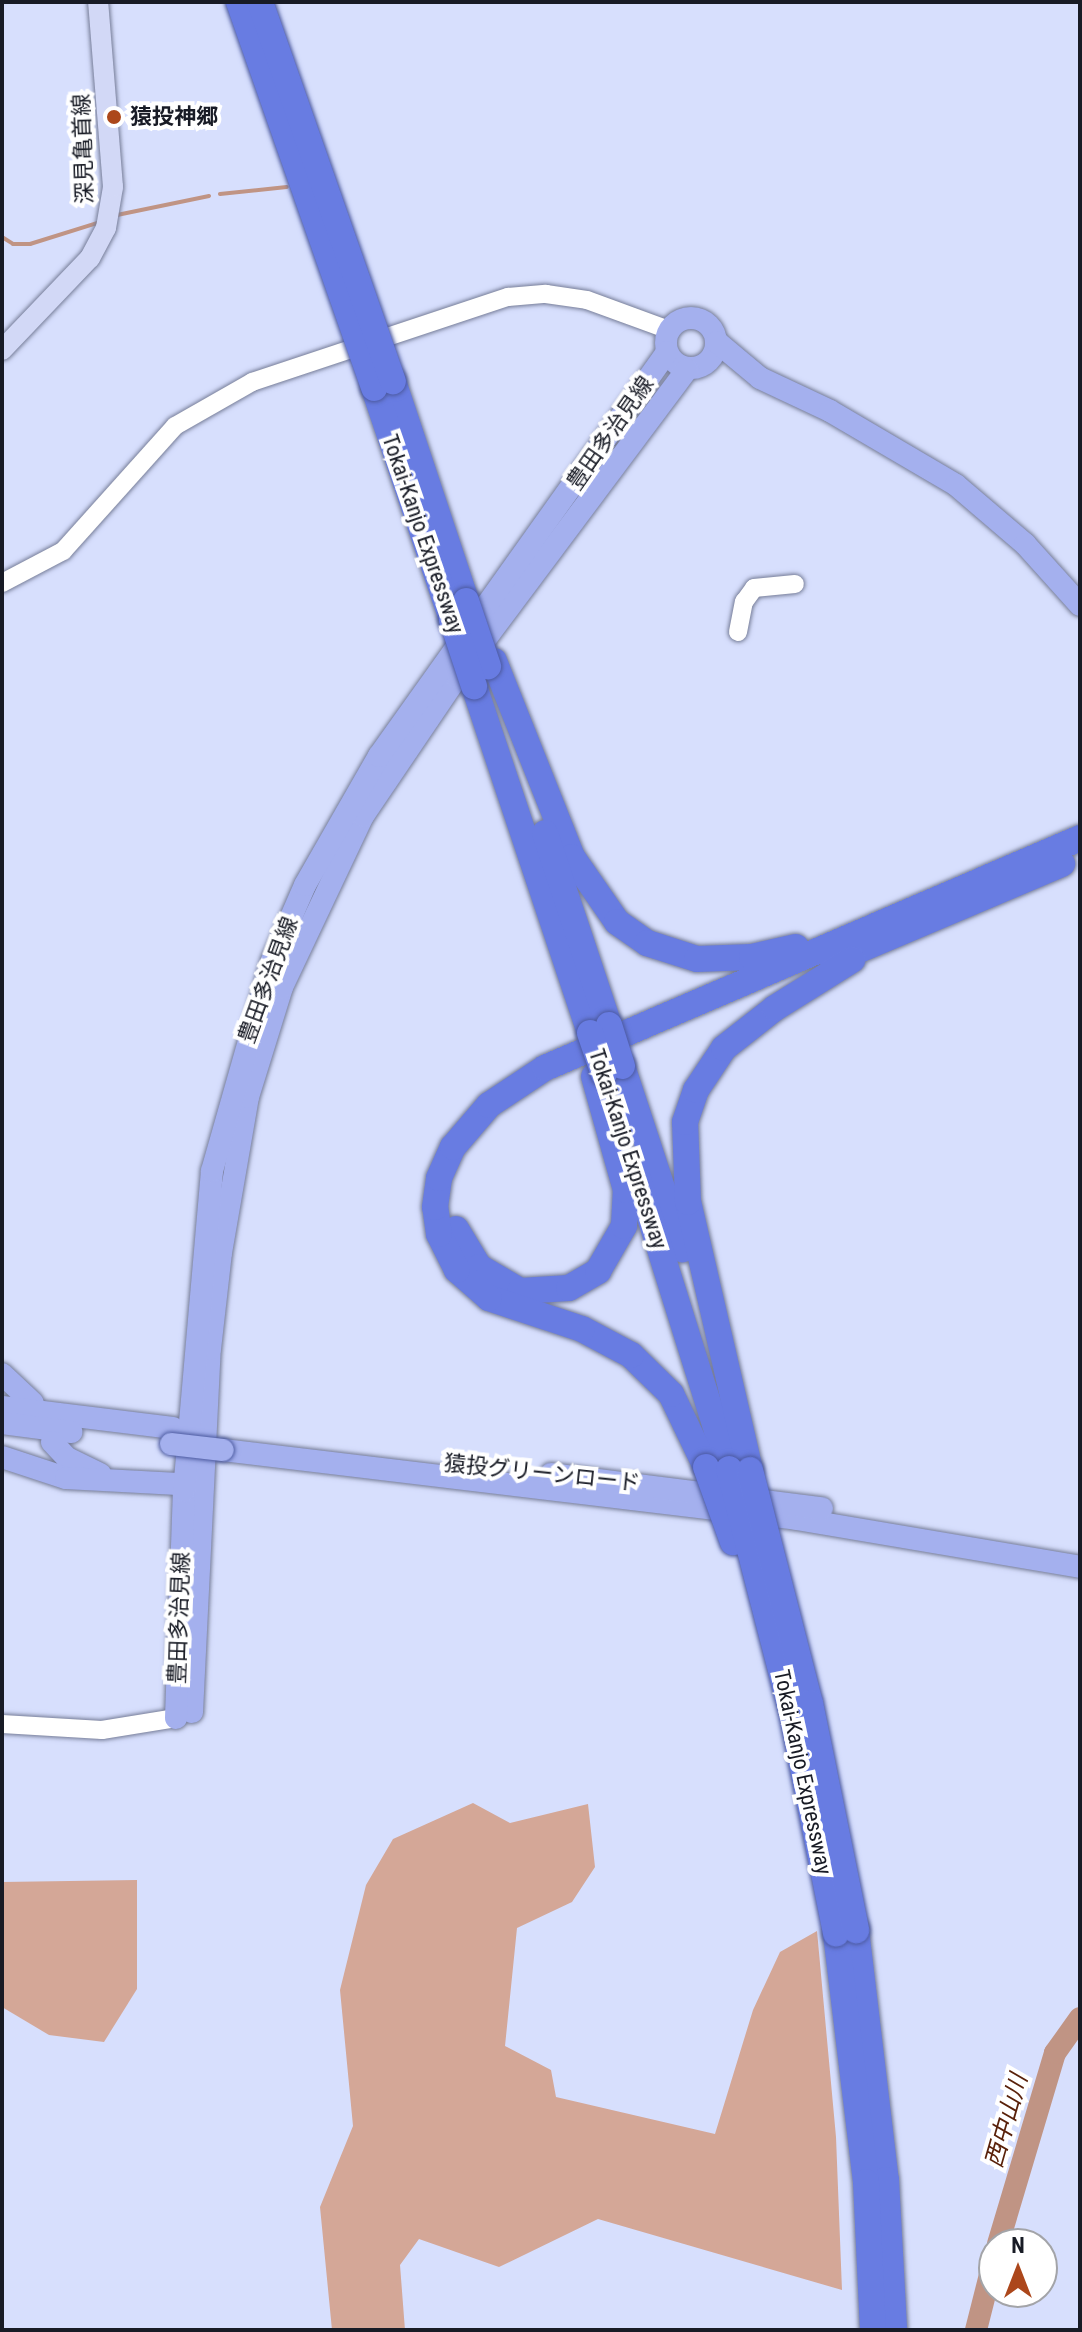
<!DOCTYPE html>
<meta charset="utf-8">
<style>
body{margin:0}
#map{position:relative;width:1082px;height:2332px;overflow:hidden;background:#d7dffd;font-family:"Roboto Condensed","Noto Sans JP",sans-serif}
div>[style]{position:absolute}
.forest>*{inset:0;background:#d4a797}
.stream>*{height:4px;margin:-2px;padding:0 2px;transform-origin:2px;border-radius:2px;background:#c09484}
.river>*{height:22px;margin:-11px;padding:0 11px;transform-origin:11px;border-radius:11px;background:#c09484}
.roads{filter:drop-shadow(0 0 2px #767d98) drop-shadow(0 0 2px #767d98)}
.tertiary>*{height:18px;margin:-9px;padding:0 9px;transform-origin:9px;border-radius:9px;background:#fff}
.secondary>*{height:20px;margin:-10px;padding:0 10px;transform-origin:10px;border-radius:10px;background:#d2d8f6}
.primary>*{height:22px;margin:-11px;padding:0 11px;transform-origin:11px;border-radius:11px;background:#a4b0ee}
.primary>.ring{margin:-11px;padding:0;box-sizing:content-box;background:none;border:22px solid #a4b0ee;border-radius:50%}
.motorway>*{height:26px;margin:-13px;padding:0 13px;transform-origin:13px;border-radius:13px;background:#687ce2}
.bridges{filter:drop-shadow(0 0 2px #4c5aa0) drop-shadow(0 0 2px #4c5aa0)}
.primary-bridge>*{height:22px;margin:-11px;padding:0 11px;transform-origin:11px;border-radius:11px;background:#a4b0ee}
.motorway-bridge>*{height:26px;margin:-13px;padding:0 13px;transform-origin:13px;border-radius:13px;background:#687ce2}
.dots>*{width:22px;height:22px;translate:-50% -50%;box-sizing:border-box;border:4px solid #fff;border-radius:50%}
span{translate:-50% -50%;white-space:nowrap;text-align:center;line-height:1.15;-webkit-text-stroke:8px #fff;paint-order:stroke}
.poi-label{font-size:22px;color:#181b25;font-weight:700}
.left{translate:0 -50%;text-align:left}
.street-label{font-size:22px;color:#181b25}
.water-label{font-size:24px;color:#59210a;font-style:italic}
.frame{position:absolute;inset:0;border:4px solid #181b25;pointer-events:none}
.north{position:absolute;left:978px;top:2228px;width:80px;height:80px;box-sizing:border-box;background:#fff;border:2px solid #a3a4a8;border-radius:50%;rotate:0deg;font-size:22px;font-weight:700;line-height:32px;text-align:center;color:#181b25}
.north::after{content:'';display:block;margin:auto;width:28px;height:36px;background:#ac471b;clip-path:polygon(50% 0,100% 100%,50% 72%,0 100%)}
</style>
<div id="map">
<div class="forest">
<i style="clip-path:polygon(473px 1803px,510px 1823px,588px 1804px,595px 1867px,572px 1902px,517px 1928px,505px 2046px,551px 2070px,556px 2097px,715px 2134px,753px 2010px,780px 1952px,817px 1931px,836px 2137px,842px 2290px,598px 2219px,499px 2267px,419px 2239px,400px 2265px,405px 2330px,332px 2330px,320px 2207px,353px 2126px,340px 1990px,366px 1885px,393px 1839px)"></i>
<i style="clip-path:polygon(137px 1880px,137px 1989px,104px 2042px,49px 2035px,2px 2007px,2px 1882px)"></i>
</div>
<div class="stream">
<i style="left:220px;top:194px;width:67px;rotate:-6deg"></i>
<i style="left:117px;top:215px;width:94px;rotate:-11.7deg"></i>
<i style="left:2px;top:237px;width:13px;rotate:32deg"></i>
<i style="left:13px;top:244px;width:17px"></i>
<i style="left:30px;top:244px;width:70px;rotate:-17.4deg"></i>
</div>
<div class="river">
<i style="left:998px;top:2244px;width:199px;rotate:-73.4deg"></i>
<i style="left:1055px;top:2053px;width:43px;rotate:-54.5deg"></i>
<i style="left:976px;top:2330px;width:73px;rotate:-75.8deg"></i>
</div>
<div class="roads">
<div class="tertiary">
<i style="left:2px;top:583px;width:69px;rotate:-27.7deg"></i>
<i style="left:63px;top:551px;width:168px;rotate:-48.1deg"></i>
<i style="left:175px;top:426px;width:89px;rotate:-29.7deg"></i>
<i style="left:252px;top:382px;width:270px;rotate:-18.4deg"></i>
<i style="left:508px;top:297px;width:38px;rotate:-5deg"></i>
<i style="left:546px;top:294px;width:41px;rotate:8.3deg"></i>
<i style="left:587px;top:300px;width:87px;rotate:20.1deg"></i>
<i style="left:738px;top:632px;width:31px;rotate:-79deg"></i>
<i style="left:744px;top:602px;width:17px;rotate:-54deg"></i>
<i style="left:754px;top:588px;width:41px;rotate:-5.6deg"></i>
<i style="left:2px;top:1724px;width:100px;rotate:3.4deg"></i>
<i style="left:102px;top:1730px;width:75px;rotate:-9.2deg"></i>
</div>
<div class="secondary">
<i style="left:2px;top:350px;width:127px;rotate:-46.3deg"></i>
<i style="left:90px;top:258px;width:34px;rotate:-62deg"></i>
<i style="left:106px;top:228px;width:42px;rotate:-80.3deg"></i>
<i style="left:113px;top:187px;width:186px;rotate:-94.6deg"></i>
</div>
<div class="primary">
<i class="ring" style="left:666px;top:318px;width:28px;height:28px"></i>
<i style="left:717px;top:342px;width:56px;rotate:39.9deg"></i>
<i style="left:760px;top:378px;width:77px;rotate:25.2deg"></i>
<i style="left:830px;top:411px;width:146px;rotate:30.4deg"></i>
<i style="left:956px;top:485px;width:91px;rotate:40.5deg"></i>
<i style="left:1025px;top:544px;width:82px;rotate:48deg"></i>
<i style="left:2px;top:1374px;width:42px;rotate:43.1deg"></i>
<i style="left:2px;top:1407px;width:172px;rotate:7deg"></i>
<i style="left:2px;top:1423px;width:70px;rotate:7.4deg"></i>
<i style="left:52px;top:1442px;width:22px;rotate:47deg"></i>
<i style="left:67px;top:1458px;width:37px;rotate:26deg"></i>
<i style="left:223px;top:1450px;width:578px;rotate:6.85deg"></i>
<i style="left:797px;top:1519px;width:287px;rotate:9.6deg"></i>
<i style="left:2px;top:1457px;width:67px;rotate:18.2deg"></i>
<i style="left:66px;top:1478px;width:131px;rotate:3.1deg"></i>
<i style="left:551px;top:1474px;width:273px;rotate:7.2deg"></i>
<i style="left:192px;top:1712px;width:363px;rotate:-87.2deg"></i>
<i style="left:210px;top:1349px;width:97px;rotate:-83.5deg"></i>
<i style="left:221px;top:1253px;width:158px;rotate:-80.2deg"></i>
<i style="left:248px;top:1097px;width:115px;rotate:-72.8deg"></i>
<i style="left:282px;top:987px;width:189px;rotate:-64.7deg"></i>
<i style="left:363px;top:816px;width:168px;rotate:-55.9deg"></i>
<i style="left:457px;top:677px;width:384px;rotate:-53.2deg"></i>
<i style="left:176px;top:1718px;width:227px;rotate:-88deg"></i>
<i style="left:184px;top:1491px;width:321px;rotate:-85deg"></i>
<i style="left:212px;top:1171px;width:218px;rotate:-74.1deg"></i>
<i style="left:272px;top:961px;width:83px;rotate:-66.5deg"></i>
<i style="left:305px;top:885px;width:149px;rotate:-60.2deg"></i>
<i style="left:379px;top:756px;width:496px;rotate:-54.5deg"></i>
</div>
<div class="motorway">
<i style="left:393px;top:381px;width:232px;rotate:71.6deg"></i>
<i style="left:374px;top:388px;width:245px;rotate:71.4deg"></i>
<i style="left:494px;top:661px;width:211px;rotate:68.3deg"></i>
<i style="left:572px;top:857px;width:79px;rotate:55.3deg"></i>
<i style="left:617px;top:922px;width:37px;rotate:35deg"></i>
<i style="left:647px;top:943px;width:52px;rotate:17.7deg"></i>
<i style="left:697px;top:959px;width:55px;rotate:-2.1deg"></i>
<i style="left:752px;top:957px;width:45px;rotate:-12.8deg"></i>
<i style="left:474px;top:686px;width:366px;rotate:71.5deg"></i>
<i style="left:545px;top:833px;width:202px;rotate:71.6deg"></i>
<i style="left:833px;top:961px;width:249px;rotate:-23deg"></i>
<i style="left:622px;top:1066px;width:193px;rotate:71.8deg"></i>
<i style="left:633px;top:1163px;width:321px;rotate:72.6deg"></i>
<i style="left:456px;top:1229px;width:44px;rotate:58.8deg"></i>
<i style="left:479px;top:1267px;width:48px;rotate:30.3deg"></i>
<i style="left:520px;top:1291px;width:49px;rotate:-3.5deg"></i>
<i style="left:569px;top:1288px;width:34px;rotate:-30deg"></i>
<i style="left:598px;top:1271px;width:52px;rotate:-60deg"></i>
<i style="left:624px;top:1226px;width:36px;rotate:-87deg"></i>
<i style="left:626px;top:1190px;width:118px;rotate:-105.7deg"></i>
<i style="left:706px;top:1467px;width:81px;rotate:-115.6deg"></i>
<i style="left:671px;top:1394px;width:56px;rotate:-135.7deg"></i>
<i style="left:631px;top:1355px;width:55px;rotate:-152deg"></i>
<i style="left:582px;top:1329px;width:98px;rotate:-161.6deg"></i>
<i style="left:489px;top:1298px;width:43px;rotate:-138.8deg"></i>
<i style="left:457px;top:1270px;width:40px;rotate:-116.6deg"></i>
<i style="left:439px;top:1234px;width:27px;rotate:-98deg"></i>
<i style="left:435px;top:1207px;width:29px;rotate:-82deg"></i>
<i style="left:439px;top:1178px;width:34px;rotate:-66deg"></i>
<i style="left:453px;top:1147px;width:55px;rotate:-49.4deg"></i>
<i style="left:489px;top:1105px;width:67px;rotate:-33.5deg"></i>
<i style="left:545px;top:1068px;width:582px;rotate:-23.26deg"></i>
<i style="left:750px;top:1470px;width:275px;rotate:-103deg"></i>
<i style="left:688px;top:1202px;width:80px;rotate:-92.1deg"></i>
<i style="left:685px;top:1122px;width:34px;rotate:-71deg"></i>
<i style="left:696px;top:1090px;width:50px;rotate:-56.3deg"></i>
<i style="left:724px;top:1048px;width:65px;rotate:-38.1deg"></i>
<i style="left:775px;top:1008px;width:91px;rotate:-31.9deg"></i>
<i style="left:856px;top:1930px;width:252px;rotate:83.2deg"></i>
<i style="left:886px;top:2180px;width:150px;rotate:86.9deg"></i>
<i style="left:836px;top:1934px;width:250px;rotate:83.1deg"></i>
<i style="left:866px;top:2182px;width:148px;rotate:87.3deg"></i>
</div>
</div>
<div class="bridges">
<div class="primary-bridge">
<i style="left:171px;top:1444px;width:52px;rotate:6.6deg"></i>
</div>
<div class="motorway-bridge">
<i style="left:239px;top:2px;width:409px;rotate:70.7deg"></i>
<i style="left:260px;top:2px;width:402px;rotate:70.7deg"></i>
<i style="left:466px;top:601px;width:69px;rotate:71.3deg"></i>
<i style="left:452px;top:620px;width:70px;rotate:71.6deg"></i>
<i style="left:609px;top:1025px;width:43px;rotate:72.4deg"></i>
<i style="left:590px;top:1033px;width:43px;rotate:71.1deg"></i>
<i style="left:706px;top:1467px;width:80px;rotate:70.2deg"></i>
<i style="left:729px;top:1469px;width:247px;rotate:75.5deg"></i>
<i style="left:791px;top:1708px;width:230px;rotate:78.7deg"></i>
<i style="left:750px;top:1470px;width:241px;rotate:75.6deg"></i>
<i style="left:810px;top:1703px;width:232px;rotate:78.5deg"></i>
</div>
</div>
<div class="dots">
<i style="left:114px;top:117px;background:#ac471b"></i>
</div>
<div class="poi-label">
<span class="left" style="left:130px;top:117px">猿投神郷</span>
</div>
<div class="street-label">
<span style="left:83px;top:149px;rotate:-92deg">深見亀首線</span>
<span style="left:610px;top:433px;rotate:-55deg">豊田多治見線</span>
<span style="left:423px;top:534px;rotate:71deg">Tokai-Kanjo Expressway</span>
<span style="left:268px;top:980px;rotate:-70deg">豊田多治見線</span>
<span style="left:628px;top:1149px;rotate:72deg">Tokai-Kanjo Expressway</span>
<span style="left:542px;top:1473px;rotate:6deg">猿投グリーンロード</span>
<span style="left:179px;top:1618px;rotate:-88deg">豊田多治見線</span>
<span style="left:803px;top:1772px;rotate:78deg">Tokai-Kanjo Expressway</span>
</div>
<div class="water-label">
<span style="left:1007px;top:2121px;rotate:-74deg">西中山川</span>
</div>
<div class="frame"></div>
<div class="north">N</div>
</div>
